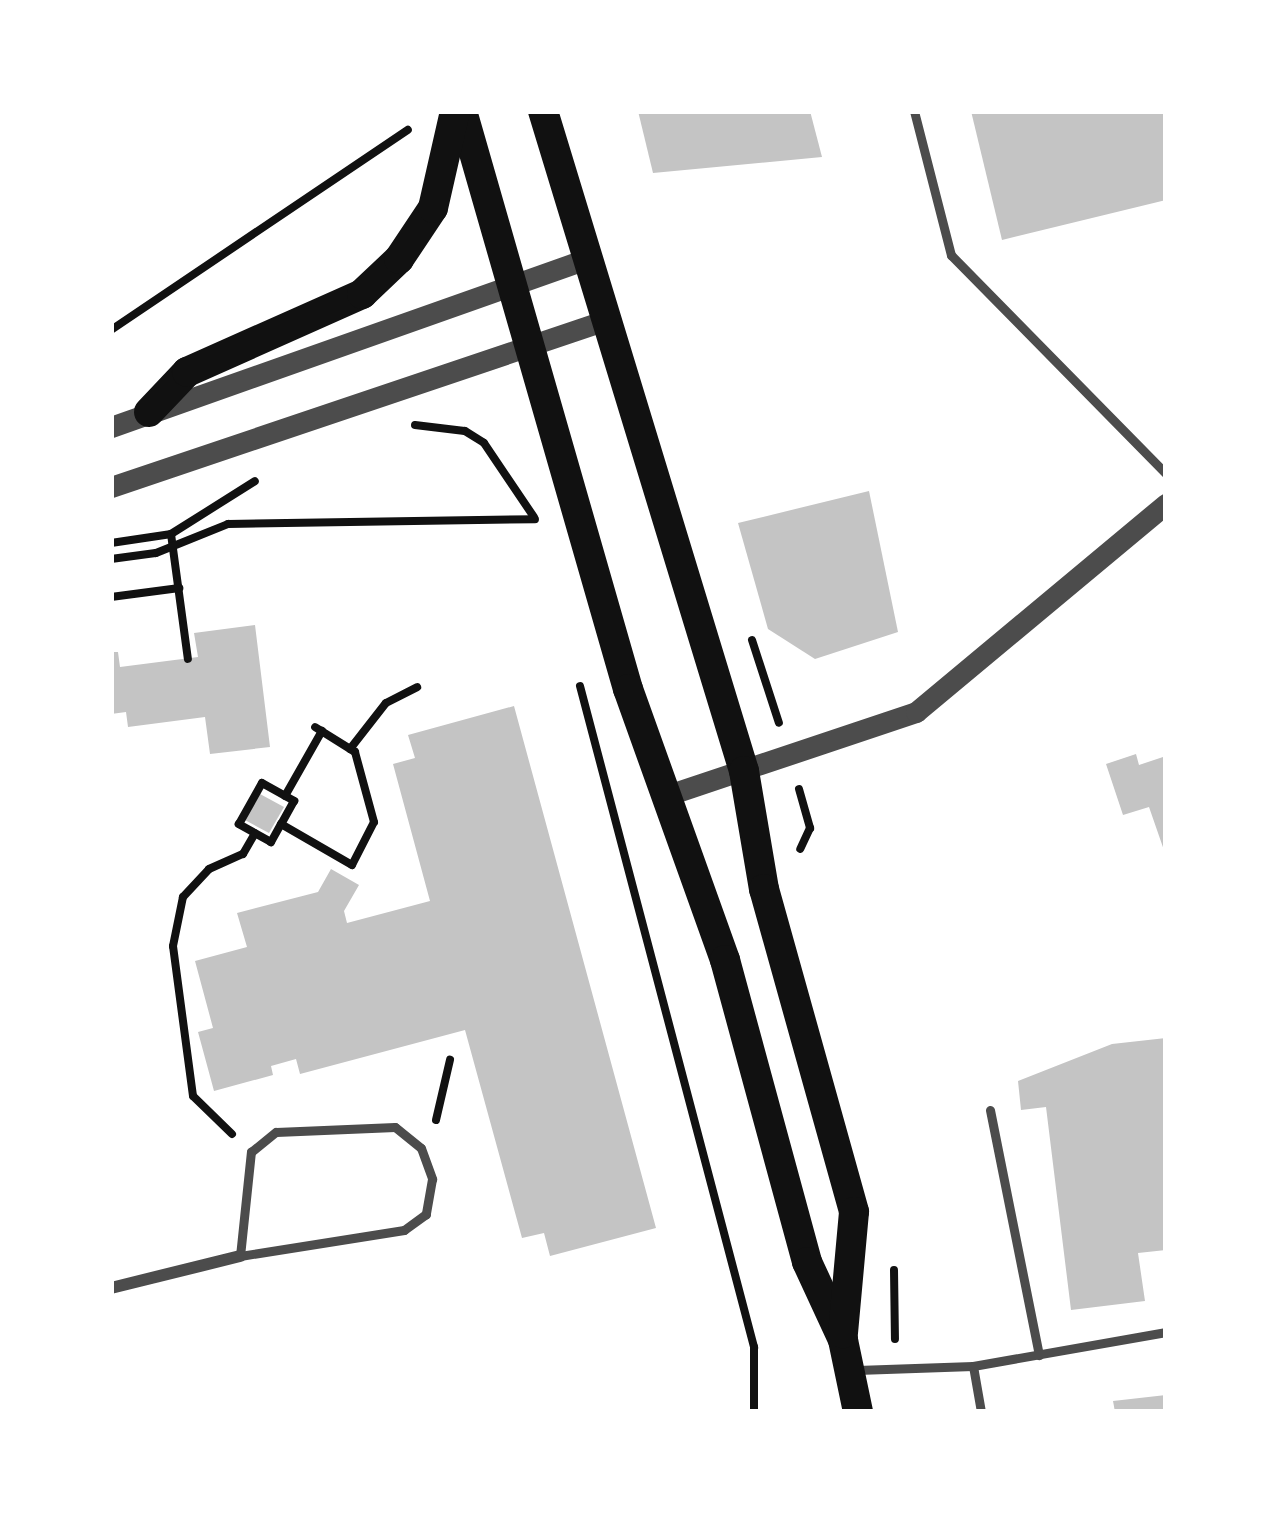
<!DOCTYPE html>
<style>
body{margin:0}
#map{position:relative;width:1277px;height:1523px;overflow:hidden;background:#fff;font-family:Barlow,sans-serif}
div>[style]{position:absolute}
.building>*{inset:0;background:#c4c4c4}
.path>*{height:8px;margin:-4px;padding:0 4px;transform-origin:4px;border-radius:4px;background:#111}
.service>*{height:9px;margin:-4.5px;padding:0 4.5px;transform-origin:4.5px;border-radius:4.5px;background:#4c4c4c}
.minor>*{height:12px;margin:-6px;padding:0 6px;transform-origin:6px;border-radius:6px;background:#4c4c4c}
.tertiary>*{height:21px;margin:-10.5px;padding:0 10.5px;transform-origin:10.5px;border-radius:10.5px;background:#4c4c4c}
.primary>*{height:30px;margin:-15px;padding:0 15px;transform-origin:15px;border-radius:15px;background:#111}
span{translate:-50% -50%;white-space:nowrap;text-align:center;line-height:1.15;-webkit-text-stroke:9px #fff;paint-order:stroke}
.frame{position:absolute;inset:0;border:114px solid #fff;pointer-events:none}
</style>
<div id="map">
<div class="building">
<i style="clip-path:polygon(638px 111px,810px 111px,822px 157px,653px 173px)"></i>
<i style="clip-path:polygon(971px 111px,1166px 111px,1166px 200px,1002px 240px)"></i>
<i style="clip-path:polygon(869px 491px,898px 632px,815px 659px,768px 629px,738px 523px)"></i>
<i style="clip-path:polygon(255px 625px,270px 747px,210px 754px,205px 717px,128px 727px,126px 712px,111px 714px,111px 652px,118px 652px,120px 667px,198px 657px,194px 633px)"></i>
<i style="clip-path:polygon(514px 706px,656px 1228px,550px 1256px,544px 1233px,522px 1238px,465px 1030px,300px 1074px,296px 1059px,271px 1066px,273px 1075px,214px 1091px,198px 1032px,213px 1028px,195px 961px,247px 947px,237px 913px,318px 892px,331px 869px,359px 885px,344px 911px,347px 923px,430px 901px,393px 764px,415px 758px,408px 735px)"></i>
<i style="clip-path:polygon(1136px 754px,1139px 765px,1166px 756px,1166px 856px,1149px 807px,1123px 815px,1106px 764px)"></i>
<i style="clip-path:polygon(260px 794px,284px 807px,269px 833px,245px 820px)"></i>
<i style="clip-path:polygon(1166px 1038px,1166px 1250px,1138px 1253px,1145px 1301px,1071px 1310px,1046px 1107px,1021px 1110px,1018px 1081px,1112px 1044px)"></i>
<i style="clip-path:polygon(1166px 1395px,1166px 1412px,1115px 1412px,1113px 1401px)"></i>
</div>
<div class="path">
<i style="left:111px;top:330px;width:358px;rotate:-34deg"></i>
<i style="left:415px;top:425px;width:50px;rotate:6.8deg"></i>
<i style="left:465px;top:431px;width:22px;rotate:32deg"></i>
<i style="left:484px;top:443px;width:89px;rotate:56deg"></i>
<i style="left:171px;top:534px;width:99px;rotate:-32.2deg"></i>
<i style="left:111px;top:543px;width:61px;rotate:-8.5deg"></i>
<i style="left:171px;top:534px;width:126px;rotate:82.3deg"></i>
<i style="left:111px;top:559px;width:45px;rotate:-7.6deg"></i>
<i style="left:156px;top:553px;width:78px;rotate:-21.9deg"></i>
<i style="left:228px;top:524px;width:307px;rotate:-0.9deg"></i>
<i style="left:111px;top:597px;width:69px;rotate:-7.5deg"></i>
<i style="left:752px;top:640px;width:87px;rotate:72deg"></i>
<i style="left:580px;top:686px;width:684px;rotate:75.25deg"></i>
<i style="left:754px;top:1347px;width:65px;rotate:90deg"></i>
<i style="left:350px;top:749px;width:58px;rotate:-52deg"></i>
<i style="left:386px;top:703px;width:35px;rotate:-27deg"></i>
<i style="left:799px;top:789px;width:41px;rotate:74.2deg"></i>
<i style="left:810px;top:828px;width:23px;rotate:115deg"></i>
<i style="left:285px;top:796px;width:75px;rotate:-60.4deg"></i>
<i style="left:281px;top:824px;width:21px;rotate:119deg"></i>
<i style="left:271px;top:842px;width:37px;rotate:-151deg"></i>
<i style="left:239px;top:824px;width:47px;rotate:-60.7deg"></i>
<i style="left:262px;top:783px;width:37px;rotate:29deg"></i>
<i style="left:294px;top:801px;width:26px;rotate:119deg"></i>
<i style="left:281px;top:824px;width:82px;rotate:30deg"></i>
<i style="left:352px;top:865px;width:48px;rotate:-62.9deg"></i>
<i style="left:374px;top:822px;width:73px;rotate:-105.2deg"></i>
<i style="left:355px;top:752px;width:47px;rotate:-148deg"></i>
<i style="left:436px;top:1120px;width:62px;rotate:-76.9deg"></i>
<i style="left:232px;top:1134px;width:54px;rotate:-135.7deg"></i>
<i style="left:193px;top:1096px;width:151px;rotate:-97.6deg"></i>
<i style="left:173px;top:946px;width:50px;rotate:-78.5deg"></i>
<i style="left:183px;top:897px;width:38px;rotate:-47deg"></i>
<i style="left:209px;top:869px;width:37px;rotate:-24deg"></i>
<i style="left:243px;top:854px;width:24px;rotate:-60deg"></i>
<i style="left:894px;top:1270px;width:69px;rotate:89.2deg"></i>
</div>
<div class="service">
<i style="left:914px;top:111px;width:149px;rotate:75.6deg"></i>
<i style="left:951px;top:255px;width:307px;rotate:45.5deg"></i>
<i style="left:990px;top:1110px;width:250px;rotate:78.7deg"></i>
<i style="left:395px;top:1127px;width:33px;rotate:39deg"></i>
<i style="left:421px;top:1148px;width:33px;rotate:70deg"></i>
<i style="left:432px;top:1179px;width:36px;rotate:100deg"></i>
<i style="left:426px;top:1214px;width:27px;rotate:144deg"></i>
<i style="left:404px;top:1230px;width:166px;rotate:171deg"></i>
<i style="left:240px;top:1256px;width:105px;rotate:-84deg"></i>
<i style="left:251px;top:1152px;width:32px;rotate:-39deg"></i>
<i style="left:276px;top:1132px;width:119px;rotate:-2.4deg"></i>
<i style="left:973px;top:1366px;width:47px;rotate:80.1deg"></i>
<i style="left:857px;top:1370px;width:116px;rotate:-2deg"></i>
<i style="left:973px;top:1366px;width:196px;rotate:-10deg"></i>
</div>
<div class="minor">
<i style="left:111px;top:1288px;width:133px;rotate:-13.9deg"></i>
</div>
<div class="tertiary">
<i style="left:111px;top:427px;width:507px;rotate:-19.47deg"></i>
<i style="left:111px;top:487px;width:526px;rotate:-18.64deg"></i>
<i style="left:668px;top:795px;width:262px;rotate:-18.5deg"></i>
<i style="left:916px;top:712px;width:325px;rotate:-39.8deg"></i>
</div>
<div class="primary">
<i style="left:462px;top:111px;width:601px;rotate:73.98deg"></i>
<i style="left:628px;top:689px;width:288px;rotate:70.3deg"></i>
<i style="left:725px;top:960px;width:313px;rotate:74.8deg"></i>
<i style="left:807px;top:1262px;width:86px;rotate:65.2deg"></i>
<i style="left:843px;top:1340px;width:74px;rotate:78.2deg"></i>
<i style="left:543px;top:111px;width:690px;rotate:73.06deg"></i>
<i style="left:744px;top:771px;width:120px;rotate:80.4deg"></i>
<i style="left:764px;top:889px;width:335px;rotate:74.4deg"></i>
<i style="left:854px;top:1212px;width:122px;rotate:95.2deg"></i>
<i style="left:149px;top:412px;width:55px;rotate:-46.5deg"></i>
<i style="left:187px;top:372px;width:192px;rotate:-24deg"></i>
<i style="left:362px;top:294px;width:51px;rotate:-43.4deg"></i>
<i style="left:399px;top:259px;width:61px;rotate:-56.3deg"></i>
<i style="left:433px;top:208px;width:99px;rotate:-77.2deg"></i>
</div>
<div class="frame"></div>
</div>
